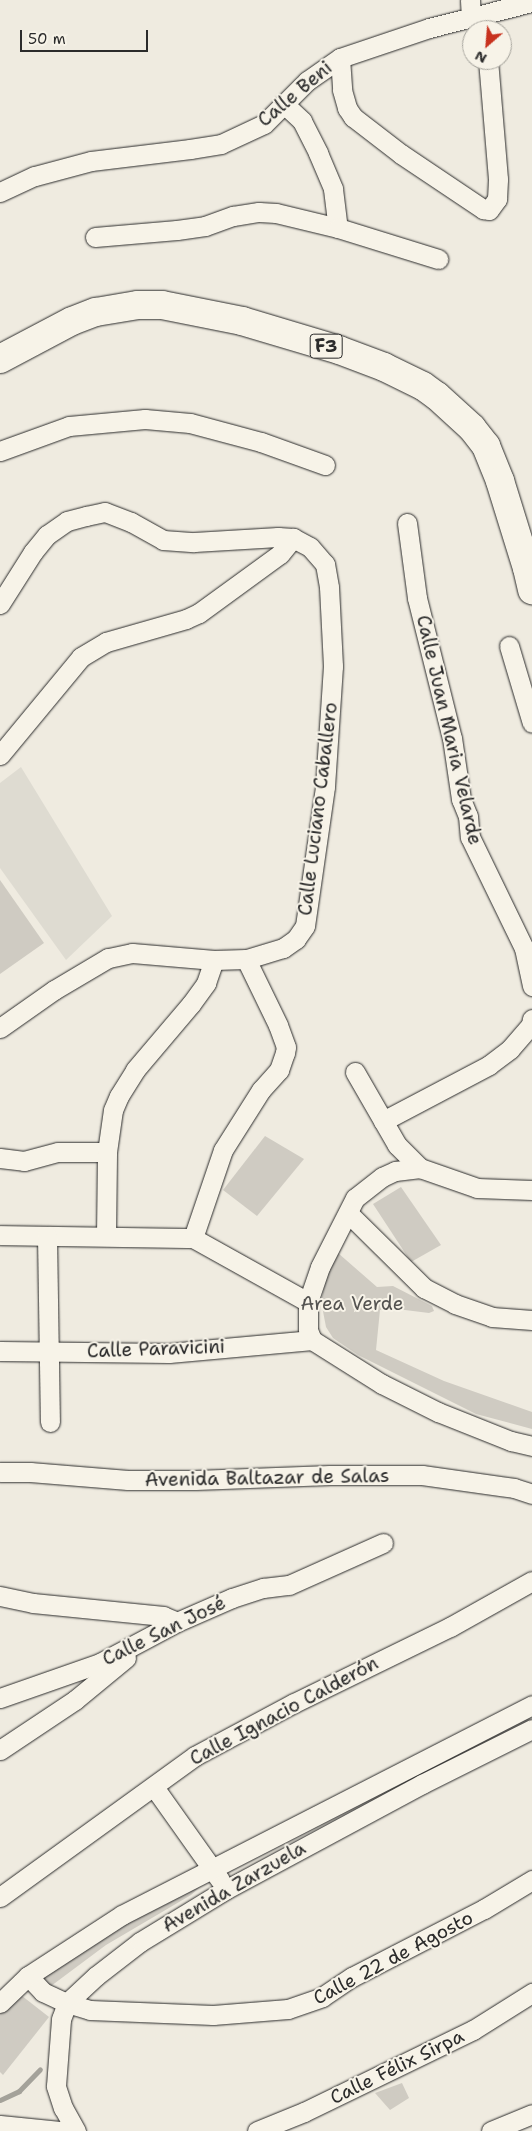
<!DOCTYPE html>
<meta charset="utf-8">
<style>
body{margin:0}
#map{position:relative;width:532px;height:2131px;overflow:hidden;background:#efebe0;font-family:"Shantell Sans",sans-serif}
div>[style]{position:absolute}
.built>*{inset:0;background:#dedbd1}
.green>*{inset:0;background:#cfcbc2}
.stream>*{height:5px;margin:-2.5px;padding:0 2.5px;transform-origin:2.5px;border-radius:2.5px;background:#a4a29a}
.roads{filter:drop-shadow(0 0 1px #2b2b2b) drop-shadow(0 0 1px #2b2b2b)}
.minor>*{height:19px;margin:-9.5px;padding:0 9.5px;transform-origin:9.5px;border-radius:9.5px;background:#f7f3e8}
.trunk>*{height:28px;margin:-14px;padding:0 14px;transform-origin:14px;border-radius:14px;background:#f7f3e8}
span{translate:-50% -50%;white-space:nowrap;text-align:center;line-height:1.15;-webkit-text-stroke:4px #f7f3e8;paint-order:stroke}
.shield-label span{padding:1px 4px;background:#f7f3e8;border:1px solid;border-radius:4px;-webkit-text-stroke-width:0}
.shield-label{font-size:18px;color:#2b2b2b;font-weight:700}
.street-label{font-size:19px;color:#2b2b2b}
.park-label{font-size:19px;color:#545351}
.north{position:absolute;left:462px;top:20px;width:50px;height:50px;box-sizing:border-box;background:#f7f3e8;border:1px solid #a5a39c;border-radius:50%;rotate:207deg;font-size:14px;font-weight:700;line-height:20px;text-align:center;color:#2b2b2b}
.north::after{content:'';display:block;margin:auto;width:18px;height:22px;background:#c8321e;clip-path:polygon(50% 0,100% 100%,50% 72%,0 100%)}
.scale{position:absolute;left:20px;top:30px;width:128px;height:22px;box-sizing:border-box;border:2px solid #2b2b2b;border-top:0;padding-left:6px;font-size:15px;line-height:18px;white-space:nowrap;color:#2b2b2b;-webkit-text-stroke:4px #f7f3e8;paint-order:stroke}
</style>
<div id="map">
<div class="built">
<i style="clip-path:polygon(21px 767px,112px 916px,66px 960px,0 868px,0 783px)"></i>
</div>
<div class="green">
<i style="clip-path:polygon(0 880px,44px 943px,0 974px)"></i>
<i style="clip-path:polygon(265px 1136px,304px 1159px,257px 1216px,223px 1190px)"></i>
<i style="clip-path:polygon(401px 1187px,441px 1245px,411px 1262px,373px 1204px)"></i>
<i style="clip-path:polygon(338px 1253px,377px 1287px,393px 1286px,432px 1306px,434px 1311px,429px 1313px,389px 1308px,380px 1310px,376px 1350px,444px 1381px,532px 1412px,532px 1429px,476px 1414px,358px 1355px,333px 1338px,326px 1327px,321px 1301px,327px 1275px)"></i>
<i style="clip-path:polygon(197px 1879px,201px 1886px,191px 1895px,106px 1945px,51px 1986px,41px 1983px,44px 1969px)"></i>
<i style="clip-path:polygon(17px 1992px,49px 2017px,3px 2075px,0 2072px,0 2013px)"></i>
<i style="clip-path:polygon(402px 2083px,409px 2098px,390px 2110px,375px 2093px)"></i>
</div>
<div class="stream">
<i style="left:0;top:2100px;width:21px;rotate:-25deg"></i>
<i style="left:19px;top:2091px;width:30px;rotate:-46deg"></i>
</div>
<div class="roads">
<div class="minor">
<i style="left:470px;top:0;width:17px;rotate:87deg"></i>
<i style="left:471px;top:17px;width:18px;rotate:45deg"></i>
<i style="left:340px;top:58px;width:32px;rotate:86deg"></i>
<i style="left:342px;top:90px;width:19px;rotate:74deg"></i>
<i style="left:347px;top:108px;width:11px;rotate:56deg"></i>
<i style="left:353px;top:117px;width:61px;rotate:37.6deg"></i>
<i style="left:401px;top:154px;width:99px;rotate:33.9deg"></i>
<i style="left:483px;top:209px;width:6px;rotate:9deg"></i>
<i style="left:489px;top:210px;width:14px;rotate:-54deg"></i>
<i style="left:497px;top:199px;width:20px;rotate:-87deg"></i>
<i style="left:498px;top:179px;width:119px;rotate:-94.8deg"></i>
<i style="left:284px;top:104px;width:25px;rotate:43deg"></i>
<i style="left:302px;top:121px;width:36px;rotate:63deg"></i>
<i style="left:318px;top:153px;width:39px;rotate:67deg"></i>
<i style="left:333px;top:189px;width:39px;rotate:83deg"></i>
<i style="left:0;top:192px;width:38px;rotate:-25deg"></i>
<i style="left:35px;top:176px;width:58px;rotate:-15deg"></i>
<i style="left:91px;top:161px;width:100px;rotate:-6.9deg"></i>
<i style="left:190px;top:149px;width:31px;rotate:-9deg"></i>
<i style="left:221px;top:144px;width:47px;rotate:-24.9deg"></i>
<i style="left:264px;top:124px;width:61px;rotate:-45deg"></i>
<i style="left:307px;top:81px;width:40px;rotate:-34.9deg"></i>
<i style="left:340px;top:58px;width:94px;rotate:-18.6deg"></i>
<i style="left:429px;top:28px;width:106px;rotate:-14.2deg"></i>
<i style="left:95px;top:237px;width:82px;rotate:-4.9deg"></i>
<i style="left:177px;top:230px;width:28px;rotate:-8deg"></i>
<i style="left:205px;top:226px;width:30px;rotate:-20deg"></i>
<i style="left:233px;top:216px;width:26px;rotate:-9deg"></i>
<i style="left:259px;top:212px;width:17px;rotate:3deg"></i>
<i style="left:276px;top:213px;width:64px;rotate:13.6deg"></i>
<i style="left:338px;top:228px;width:105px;rotate:17.2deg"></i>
<i style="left:0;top:451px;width:73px;rotate:-19.9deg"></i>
<i style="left:69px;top:426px;width:76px;rotate:-5.3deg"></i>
<i style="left:145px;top:419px;width:45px;rotate:5.1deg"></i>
<i style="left:190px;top:423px;width:73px;rotate:15deg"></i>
<i style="left:261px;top:442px;width:68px;rotate:19.8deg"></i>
<i style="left:407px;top:523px;width:76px;rotate:82.4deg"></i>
<i style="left:417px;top:598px;width:144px;rotate:76deg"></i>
<i style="left:452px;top:738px;width:62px;rotate:81.6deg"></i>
<i style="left:461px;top:799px;width:18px;rotate:68deg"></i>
<i style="left:468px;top:816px;width:21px;rotate:85deg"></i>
<i style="left:470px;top:837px;width:123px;rotate:64.1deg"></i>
<i style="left:524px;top:948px;width:39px;rotate:78deg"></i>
<i style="left:0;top:604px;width:62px;rotate:-57.6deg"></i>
<i style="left:33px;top:552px;width:22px;rotate:-51deg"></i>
<i style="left:47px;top:535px;width:24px;rotate:-35deg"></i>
<i style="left:67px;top:521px;width:20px;rotate:-15deg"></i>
<i style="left:86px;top:516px;width:19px;rotate:-12deg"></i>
<i style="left:105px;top:512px;width:28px;rotate:21deg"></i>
<i style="left:131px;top:522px;width:37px;rotate:29deg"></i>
<i style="left:163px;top:540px;width:31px;rotate:4deg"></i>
<i style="left:194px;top:542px;width:84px;rotate:-3.4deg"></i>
<i style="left:278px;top:537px;width:15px;rotate:4deg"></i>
<i style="left:293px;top:538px;width:19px;rotate:28deg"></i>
<i style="left:310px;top:547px;width:23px;rotate:49deg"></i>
<i style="left:325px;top:564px;width:23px;rotate:80deg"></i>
<i style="left:329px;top:587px;width:79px;rotate:87.1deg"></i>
<i style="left:333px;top:666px;width:121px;rotate:93.8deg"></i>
<i style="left:325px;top:787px;width:140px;rotate:98.2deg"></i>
<i style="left:305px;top:926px;width:16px;rotate:125deg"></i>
<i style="left:296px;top:939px;width:16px;rotate:145deg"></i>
<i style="left:283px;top:948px;width:39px;rotate:163deg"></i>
<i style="left:246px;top:959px;width:32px;rotate:178deg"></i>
<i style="left:214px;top:960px;width:82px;rotate:-175.1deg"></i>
<i style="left:132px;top:953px;width:25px;rotate:168deg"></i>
<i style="left:108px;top:958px;width:63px;rotate:149.3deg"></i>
<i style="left:54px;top:990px;width:66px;rotate:144.9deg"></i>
<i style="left:509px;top:646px;width:80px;rotate:73.4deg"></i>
<i style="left:0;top:755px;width:127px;rotate:-50.4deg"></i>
<i style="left:81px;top:657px;width:29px;rotate:-31deg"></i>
<i style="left:106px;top:642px;width:83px;rotate:-16deg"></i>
<i style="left:186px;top:619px;width:14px;rotate:-25deg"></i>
<i style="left:199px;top:613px;width:100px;rotate:-36.1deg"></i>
<i style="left:280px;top:554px;width:21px;rotate:-51deg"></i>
<i style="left:355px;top:1072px;width:84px;rotate:60.1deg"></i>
<i style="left:397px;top:1145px;width:33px;rotate:45deg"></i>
<i style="left:420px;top:1168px;width:60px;rotate:19.3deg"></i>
<i style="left:477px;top:1188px;width:55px;rotate:2.1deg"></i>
<i style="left:383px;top:1121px;width:120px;rotate:-27.8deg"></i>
<i style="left:489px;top:1065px;width:26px;rotate:-37deg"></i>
<i style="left:510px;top:1049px;width:32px;rotate:-49deg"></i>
<i style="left:531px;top:1025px;width:6px;rotate:-81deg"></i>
<i style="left:0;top:1158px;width:24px;rotate:7deg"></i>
<i style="left:24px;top:1161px;width:35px;rotate:-15deg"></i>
<i style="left:58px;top:1152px;width:49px"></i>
<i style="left:420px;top:1168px;width:25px;rotate:173deg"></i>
<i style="left:395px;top:1171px;width:14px;rotate:155deg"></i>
<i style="left:382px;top:1177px;width:34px;rotate:142deg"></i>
<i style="left:355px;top:1198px;width:77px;rotate:116.9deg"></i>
<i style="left:320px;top:1267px;width:37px;rotate:109deg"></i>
<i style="left:308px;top:1302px;width:28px;rotate:90deg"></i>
<i style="left:308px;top:1330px;width:11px;rotate:68deg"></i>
<i style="left:312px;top:1340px;width:83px;rotate:32.2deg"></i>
<i style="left:382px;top:1384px;width:63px;rotate:26.6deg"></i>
<i style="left:438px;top:1412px;width:79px;rotate:21.7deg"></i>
<i style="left:511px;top:1441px;width:22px;rotate:13deg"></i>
<i style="left:348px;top:1213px;width:107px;rotate:44.6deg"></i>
<i style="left:424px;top:1288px;width:35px;rotate:27deg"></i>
<i style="left:455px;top:1304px;width:39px;rotate:19deg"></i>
<i style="left:492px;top:1317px;width:40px;rotate:4.3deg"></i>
<i style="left:0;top:1235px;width:193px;rotate:0.9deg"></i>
<i style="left:193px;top:1238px;width:132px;rotate:29.1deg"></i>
<i style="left:47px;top:1236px;width:186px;rotate:89.1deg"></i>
<i style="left:106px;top:1236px;width:84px;rotate:-89.3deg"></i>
<i style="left:107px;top:1152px;width:42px;rotate:-81.9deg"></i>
<i style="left:113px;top:1110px;width:15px;rotate:-67deg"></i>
<i style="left:119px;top:1096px;width:31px;rotate:-58deg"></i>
<i style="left:135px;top:1070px;width:87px;rotate:-49.7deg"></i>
<i style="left:191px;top:1004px;width:26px;rotate:-54deg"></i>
<i style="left:206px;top:983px;width:24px;rotate:-71deg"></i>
<i style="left:193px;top:1238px;width:93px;rotate:-71.2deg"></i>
<i style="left:223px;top:1150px;width:71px;rotate:-57.7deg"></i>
<i style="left:261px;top:1090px;width:27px;rotate:-48deg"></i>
<i style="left:279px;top:1070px;width:18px;rotate:-71deg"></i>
<i style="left:285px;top:1053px;width:6px;rotate:-81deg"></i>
<i style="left:286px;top:1047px;width:23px;rotate:-110deg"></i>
<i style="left:278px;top:1025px;width:73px;rotate:-115.9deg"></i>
<i style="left:0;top:1351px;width:169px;rotate:0.7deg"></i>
<i style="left:169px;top:1353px;width:144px;rotate:-5.2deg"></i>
<i style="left:0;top:1472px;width:30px"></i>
<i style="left:30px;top:1472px;width:98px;rotate:4.7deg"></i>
<i style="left:128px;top:1480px;width:67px"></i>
<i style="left:195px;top:1480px;width:135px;rotate:-2.1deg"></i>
<i style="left:330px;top:1475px;width:92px"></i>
<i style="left:422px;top:1475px;width:93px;rotate:8deg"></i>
<i style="left:514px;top:1488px;width:19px;rotate:18deg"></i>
<i style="left:0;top:1596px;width:34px;rotate:12deg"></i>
<i style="left:33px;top:1603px;width:131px;rotate:5.7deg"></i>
<i style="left:163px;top:1616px;width:15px;rotate:23deg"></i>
<i style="left:0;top:1698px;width:106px;rotate:-19.3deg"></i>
<i style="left:100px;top:1663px;width:87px;rotate:-28deg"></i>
<i style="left:177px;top:1622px;width:60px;rotate:-23.6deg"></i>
<i style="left:232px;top:1598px;width:33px;rotate:-18deg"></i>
<i style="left:263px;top:1588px;width:26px;rotate:-7deg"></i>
<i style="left:289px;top:1585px;width:103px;rotate:-24.1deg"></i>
<i style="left:0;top:1750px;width:90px;rotate:-33.7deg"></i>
<i style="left:75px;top:1700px;width:66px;rotate:-39.5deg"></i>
<i style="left:154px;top:1787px;width:114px;rotate:54.6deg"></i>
<i style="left:0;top:1897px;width:241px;rotate:-35.9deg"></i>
<i style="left:195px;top:1756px;width:112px;rotate:-28.2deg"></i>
<i style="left:294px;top:1703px;width:174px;rotate:-26deg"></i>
<i style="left:450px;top:1627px;width:94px;rotate:-29.3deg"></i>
<i style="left:28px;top:1976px;width:22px;rotate:47deg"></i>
<i style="left:43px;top:1992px;width:26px;rotate:25deg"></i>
<i style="left:67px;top:2003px;width:24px;rotate:17deg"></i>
<i style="left:90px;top:2010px;width:123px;rotate:2.3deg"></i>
<i style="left:213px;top:2015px;width:75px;rotate:-4.6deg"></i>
<i style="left:288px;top:2009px;width:36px;rotate:-19deg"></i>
<i style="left:322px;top:1997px;width:36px;rotate:-34deg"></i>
<i style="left:352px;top:1977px;width:148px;rotate:-27.3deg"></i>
<i style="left:484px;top:1909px;width:56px;rotate:-31.1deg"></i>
<i style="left:0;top:2003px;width:39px;rotate:-44deg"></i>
<i style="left:28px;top:1976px;width:112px;rotate:-33deg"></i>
<i style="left:122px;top:1915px;width:461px;rotate:-27.1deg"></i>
<i style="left:0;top:2125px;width:60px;rotate:5.7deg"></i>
<i style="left:76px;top:2131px;width:26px;rotate:-119deg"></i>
<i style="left:63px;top:2108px;width:23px;rotate:-108deg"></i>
<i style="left:56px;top:2086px;width:67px;rotate:-85.7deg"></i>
<i style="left:61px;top:2019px;width:17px;rotate:-69deg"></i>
<i style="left:67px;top:2003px;width:40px;rotate:-43deg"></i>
<i style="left:96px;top:1976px;width:56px;rotate:-37.7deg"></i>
<i style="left:140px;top:1942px;width:100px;rotate:-31.5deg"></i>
<i style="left:225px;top:1890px;width:224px;rotate:-28.3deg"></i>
<i style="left:422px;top:1784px;width:123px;rotate:-26.6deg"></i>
<i style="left:257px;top:2131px;width:51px;rotate:-22deg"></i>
<i style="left:304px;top:2112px;width:188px;rotate:-25.9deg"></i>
<i style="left:473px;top:2030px;width:70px;rotate:-32.1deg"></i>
<i style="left:491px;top:2131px;width:44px;rotate:-22.5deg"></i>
</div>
<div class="trunk">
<i style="left:0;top:359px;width:81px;rotate:-27.8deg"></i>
<i style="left:72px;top:321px;width:26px;rotate:-21deg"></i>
<i style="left:96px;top:312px;width:43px;rotate:-9.5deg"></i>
<i style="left:138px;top:305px;width:24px"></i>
<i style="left:162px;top:305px;width:82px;rotate:11.3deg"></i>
<i style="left:242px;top:321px;width:101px;rotate:16.6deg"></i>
<i style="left:339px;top:350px;width:48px;rotate:20.7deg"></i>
<i style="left:384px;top:367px;width:43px;rotate:26deg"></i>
<i style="left:423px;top:386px;width:17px;rotate:36deg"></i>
<i style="left:437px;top:396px;width:47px;rotate:42.4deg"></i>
<i style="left:472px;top:428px;width:23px;rotate:52deg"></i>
<i style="left:486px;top:446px;width:38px;rotate:68deg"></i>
<i style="left:500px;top:481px;width:91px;rotate:72.8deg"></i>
<i style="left:527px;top:568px;width:23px;rotate:77deg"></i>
</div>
</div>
<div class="shield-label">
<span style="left:326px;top:346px">F3</span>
</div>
<div class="street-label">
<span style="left:295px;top:94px;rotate:-40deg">Calle Beni</span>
<span style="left:449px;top:730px;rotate:77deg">Calle Juan Maria Velarde</span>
<span style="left:318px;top:809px;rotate:-83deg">Calle Luciano Caballero</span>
<span style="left:156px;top:1349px;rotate:-2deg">Calle Paravicini</span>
<span style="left:267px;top:1478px;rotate:-1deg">Avenida Baltazar de Salas</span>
<span style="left:164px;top:1631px;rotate:-26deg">Calle San José</span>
<span style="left:284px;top:1711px;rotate:-28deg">Calle Ignacio Calderón</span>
<span style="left:234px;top:1887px;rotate:-30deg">Avenida Zarzuela</span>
<span style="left:393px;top:1958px;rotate:-28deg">Calle 22 de Agosto</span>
<span style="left:397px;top:2067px;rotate:-26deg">Calle Félix Sirpa</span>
</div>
<div class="park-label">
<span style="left:352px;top:1304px">Area Verde</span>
</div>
<div class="north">N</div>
<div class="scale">50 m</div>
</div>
